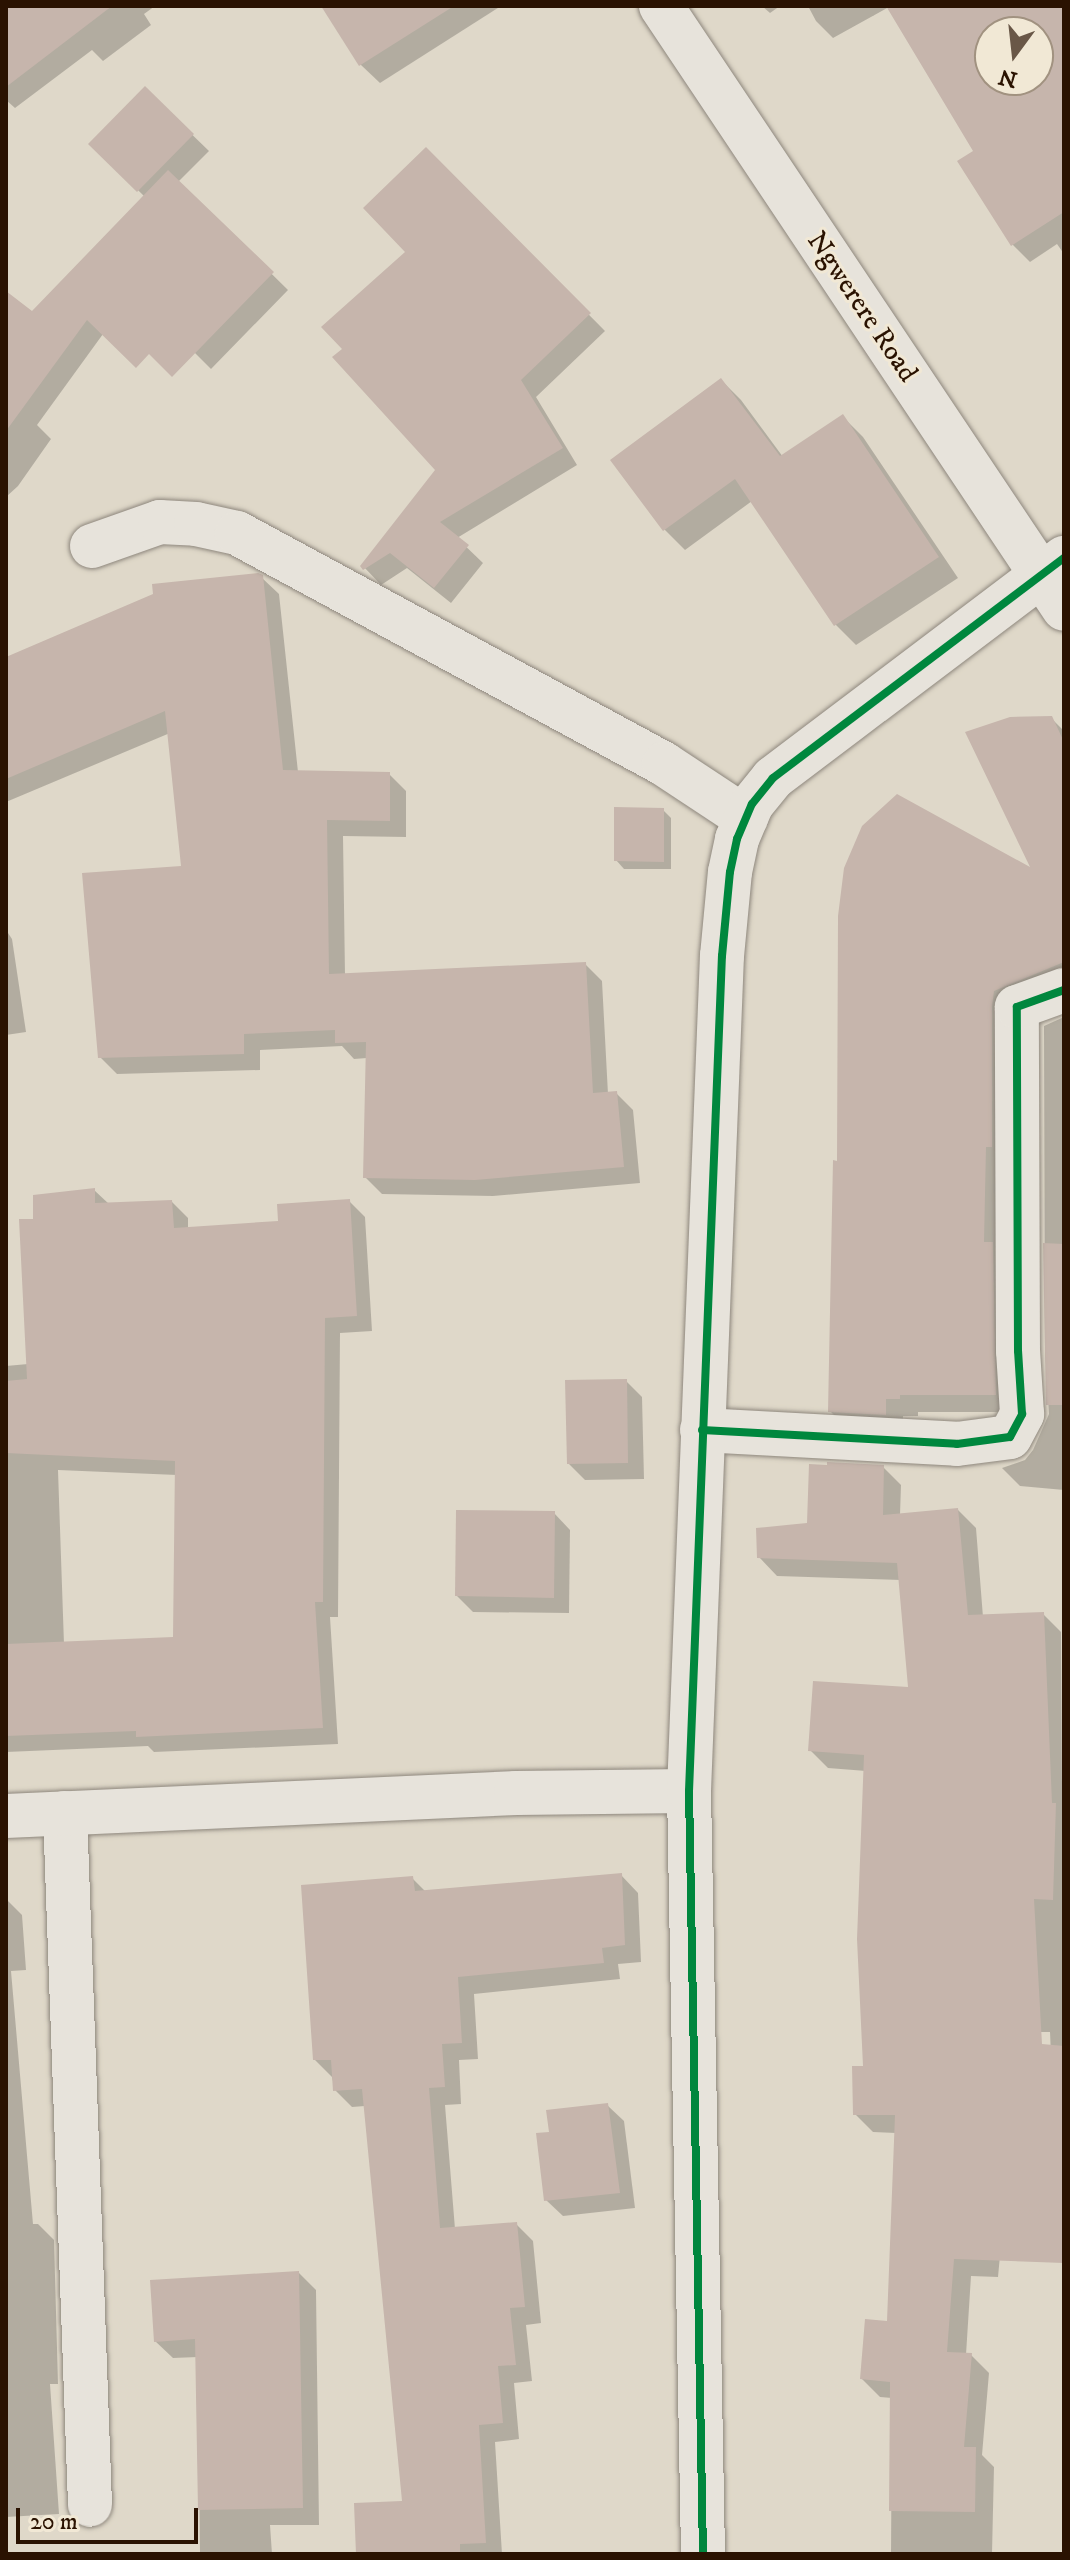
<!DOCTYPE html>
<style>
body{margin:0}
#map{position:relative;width:1070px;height:2560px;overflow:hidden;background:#dfd8c9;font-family:"IM FELL DW Pica",serif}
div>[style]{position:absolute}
.shadow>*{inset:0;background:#0003}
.building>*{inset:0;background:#c6b5ac}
.roads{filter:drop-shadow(0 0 2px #8e877d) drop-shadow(0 0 2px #8e877d)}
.street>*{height:44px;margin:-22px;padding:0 22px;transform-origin:22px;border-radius:22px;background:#e7e3db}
.secondary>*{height:44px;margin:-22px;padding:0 22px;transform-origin:22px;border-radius:22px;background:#e7e3db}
.cycleway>*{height:8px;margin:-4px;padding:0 4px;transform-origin:4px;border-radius:4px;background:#00873e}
span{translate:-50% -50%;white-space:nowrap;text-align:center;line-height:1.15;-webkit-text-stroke:6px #f1e8d5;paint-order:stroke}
.street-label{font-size:28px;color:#2a1201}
.frame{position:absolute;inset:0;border:8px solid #2a1201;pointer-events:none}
.north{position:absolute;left:974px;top:16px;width:80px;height:80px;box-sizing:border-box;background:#f1e8d5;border:2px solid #a19280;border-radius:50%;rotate:195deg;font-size:22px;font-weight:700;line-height:32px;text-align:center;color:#2a1201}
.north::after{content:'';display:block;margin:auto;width:28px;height:36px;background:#695747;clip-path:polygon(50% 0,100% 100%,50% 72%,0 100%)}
.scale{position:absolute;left:16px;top:2508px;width:182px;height:36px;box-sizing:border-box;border:4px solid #2a1201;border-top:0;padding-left:10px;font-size:24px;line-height:28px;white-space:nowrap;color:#2a1201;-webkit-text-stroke:6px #f1e8d5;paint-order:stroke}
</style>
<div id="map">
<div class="shadow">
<i style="clip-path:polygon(6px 6px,155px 6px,144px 14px,151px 25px,103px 61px,92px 50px,15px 108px,6px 100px)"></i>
<i style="clip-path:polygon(323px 6px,501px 6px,380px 83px,361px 65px)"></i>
<i style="clip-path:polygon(762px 6px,780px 6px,770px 13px)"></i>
<i style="clip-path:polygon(evenodd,808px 6px,1064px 6px,1064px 254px,1057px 244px,1030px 262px,1013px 245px,960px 162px,976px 152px,889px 7px,833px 38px,816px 21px,808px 6px,990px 32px,1038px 32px,1038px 80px,990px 80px,990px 32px)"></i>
<i style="clip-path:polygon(145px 89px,209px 151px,178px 182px,288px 290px,211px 369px,195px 353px,145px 197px,91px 144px)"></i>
<i style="clip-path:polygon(426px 150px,605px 331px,536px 397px,577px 465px,457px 538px,483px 563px,451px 603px,407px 568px,381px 585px,363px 566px,437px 470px,344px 349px,408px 252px)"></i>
<i style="clip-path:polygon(58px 287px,103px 334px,37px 425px,51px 439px,18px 486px,6px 497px,6px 314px,33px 313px)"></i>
<i style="clip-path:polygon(721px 380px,741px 400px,783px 457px,843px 417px,863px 437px,958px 578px,856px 645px,836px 625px,752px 501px,685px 550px,665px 530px,613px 460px)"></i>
<i style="clip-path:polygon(261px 577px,279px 594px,298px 772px,389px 774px,406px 791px,406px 837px,343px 836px,345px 975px,585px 964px,602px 981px,608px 1094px,616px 1093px,633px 1110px,640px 1183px,493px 1196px,382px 1194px,365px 1177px,367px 1058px,354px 1059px,342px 1046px,260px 1050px,260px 1070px,117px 1074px,100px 1057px,184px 867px,170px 733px,6px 802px,6px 660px)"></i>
<i style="clip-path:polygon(1051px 718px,1064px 731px,1064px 988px,1009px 1025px,1013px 1412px,918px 1412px,918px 1416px,903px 1416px,903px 1432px,848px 1429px,830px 1411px,839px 1163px,1035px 872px)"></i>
<i style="clip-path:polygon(663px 810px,671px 818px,671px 869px,624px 869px,616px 860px)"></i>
<i style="clip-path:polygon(6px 930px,12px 939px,26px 1032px,6px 1035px)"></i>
<i style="clip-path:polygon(1064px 1017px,1064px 1490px,1020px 1486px,1002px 1468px,1025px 1460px,1033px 1450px,1049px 1414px,1045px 1350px,1044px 1026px)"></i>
<i style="clip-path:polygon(evenodd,94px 1190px,109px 1204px,172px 1202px,188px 1218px,188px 1229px,281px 1223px,349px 1201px,365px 1217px,372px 1331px,340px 1333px,338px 1617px,330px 1617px,338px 1744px,154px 1752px,148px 1746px,6px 1752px,6px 1366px,28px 1364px,35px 1221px,94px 1190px,58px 1470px,177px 1475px,175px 1639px,64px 1644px,58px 1470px)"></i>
<i style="clip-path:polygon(626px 1381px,642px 1397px,644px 1479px,585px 1480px,569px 1464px)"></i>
<i style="clip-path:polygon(883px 1467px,901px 1485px,900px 1515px,958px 1510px,976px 1528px,983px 1617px,1043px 1614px,1061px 1632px,1064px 2090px,1052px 2078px,1050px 2032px,1021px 2032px,998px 2277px,971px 2276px,966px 2355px,971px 2355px,989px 2373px,982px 2455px,994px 2467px,992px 2554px,891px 2554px,892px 2398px,880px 2397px,862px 2379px,889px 2323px,896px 2133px,873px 2132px,855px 2114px,865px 2068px,866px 1771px,828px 1768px,810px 1750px,910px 1690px,901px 1580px,777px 1576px,759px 1557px,809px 1524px)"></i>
<i style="clip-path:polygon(554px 1513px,570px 1530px,569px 1613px,473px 1612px,457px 1596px)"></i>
<i style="clip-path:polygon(621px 1875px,638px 1893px,641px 1962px,618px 1964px,620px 1979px,474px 1994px,478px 2059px,459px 2060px,461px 2104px,445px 2105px,455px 2229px,516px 2224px,533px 2241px,541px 2323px,526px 2325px,532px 2381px,514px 2383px,519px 2439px,495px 2442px,502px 2554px,358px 2554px,404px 2503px,365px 2106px,352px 2107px,335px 2090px,332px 2077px,315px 2060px,412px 1878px,426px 1892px)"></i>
<i style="clip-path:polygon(6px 1899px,22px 1915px,26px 1970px,11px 1971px,33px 2224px,38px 2224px,54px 2240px,58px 2384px,50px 2384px,59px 2514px,6px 2517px)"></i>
<i style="clip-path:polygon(607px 2105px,624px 2121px,635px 2208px,563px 2216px,546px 2200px,551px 2134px)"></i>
<i style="clip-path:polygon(299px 2273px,316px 2290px,319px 2525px,270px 2525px,272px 2554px,200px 2554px,198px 2357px,173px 2358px,155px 2341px)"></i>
</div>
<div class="building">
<i style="clip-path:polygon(6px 6px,112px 6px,6px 87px)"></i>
<i style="clip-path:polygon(321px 6px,454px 6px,359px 66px)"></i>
<i style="clip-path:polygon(evenodd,886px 6px,1064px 6px,1064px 212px,1011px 246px,957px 161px,973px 151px,886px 6px,990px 32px,1038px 32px,1038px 80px,990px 80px,990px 32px)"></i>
<i style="clip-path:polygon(145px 86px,194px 134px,137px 192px,88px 144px)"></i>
<i style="clip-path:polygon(426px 147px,591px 313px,521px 380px,563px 448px,440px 522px,469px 545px,434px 588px,390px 553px,363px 570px,360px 566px,435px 470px,332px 357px,342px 349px,321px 327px,405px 252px,363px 208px)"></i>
<i style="clip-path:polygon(168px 170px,274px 272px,172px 377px,149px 354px,136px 368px,87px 320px,6px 431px,6px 291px,32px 311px)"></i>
<i style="clip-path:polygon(721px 378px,780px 456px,843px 414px,939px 557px,834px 626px,735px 479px,663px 531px,610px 460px)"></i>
<i style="clip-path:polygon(258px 573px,263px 575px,283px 770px,390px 772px,390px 821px,327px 820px,329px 974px,586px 962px,593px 1093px,617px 1091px,624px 1167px,475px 1180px,363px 1178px,366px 1042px,335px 1043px,335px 1030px,244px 1034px,244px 1054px,98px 1058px,82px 873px,181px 866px,165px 711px,6px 779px,6px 657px,153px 594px,152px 584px)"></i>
<i style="clip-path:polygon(1052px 716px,1064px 742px,1064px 962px,994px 991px,992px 1007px,992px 1147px,986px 1147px,984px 1242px,993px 1242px,996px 1395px,900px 1395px,900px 1399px,886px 1399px,886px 1415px,828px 1412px,833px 1160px,837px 1161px,838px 916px,844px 868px,862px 826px,897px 794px,1030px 867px,965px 732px,1010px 717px)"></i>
<i style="clip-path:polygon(614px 807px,664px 808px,664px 862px,614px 861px)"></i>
<i style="clip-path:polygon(95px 1188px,95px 1203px,172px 1200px,174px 1228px,278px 1221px,277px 1204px,350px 1199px,357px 1316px,325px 1318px,323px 1602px,315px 1602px,323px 1728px,136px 1737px,136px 1731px,6px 1736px,6px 1644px,173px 1637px,175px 1461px,6px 1453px,6px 1381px,27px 1379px,19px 1219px,33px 1219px,33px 1195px)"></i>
<i style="clip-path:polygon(1043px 1243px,1064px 1244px,1064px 1405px,1046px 1405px)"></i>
<i style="clip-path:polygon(627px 1379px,628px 1463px,567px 1464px,565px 1380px)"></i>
<i style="clip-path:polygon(827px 1462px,884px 1465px,883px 1515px,958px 1508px,968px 1615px,1044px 1612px,1052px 1803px,1056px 1803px,1053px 1900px,1034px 1899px,1042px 2044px,1064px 2046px,1064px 2263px,954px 2259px,947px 2352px,972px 2353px,964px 2447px,976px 2447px,975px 2512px,889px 2511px,890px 2382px,860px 2379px,865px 2319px,887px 2321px,895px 2115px,853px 2115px,852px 2066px,863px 2066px,857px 1939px,864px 1755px,808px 1751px,813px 1681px,908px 1687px,897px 1563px,757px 1558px,756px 1528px,807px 1523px,809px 1464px,827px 1465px)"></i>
<i style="clip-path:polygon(456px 1510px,555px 1511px,554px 1598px,455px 1596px)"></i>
<i style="clip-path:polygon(622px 1873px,625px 1945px,602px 1948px,604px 1963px,458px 1977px,462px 2043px,442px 2044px,445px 2087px,429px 2088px,440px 2228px,517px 2222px,525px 2307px,510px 2308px,516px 2365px,498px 2366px,503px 2423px,479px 2425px,486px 2543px,460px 2544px,460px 2554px,356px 2554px,354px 2503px,402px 2501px,362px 2089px,333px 2091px,331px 2060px,313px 2060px,301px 1885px,413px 1876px,415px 1891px)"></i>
<i style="clip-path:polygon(608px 2103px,620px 2193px,544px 2201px,536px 2133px,549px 2132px,546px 2110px)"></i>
<i style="clip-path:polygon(299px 2271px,303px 2508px,198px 2510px,195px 2339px,154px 2342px,150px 2280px)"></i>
</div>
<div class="roads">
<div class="street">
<i style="left:92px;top:546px;width:72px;rotate:-19.4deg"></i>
<i style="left:160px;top:522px;width:36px;rotate:3deg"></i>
<i style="left:196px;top:524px;width:42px;rotate:12.4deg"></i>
<i style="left:237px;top:533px;width:485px;rotate:28.4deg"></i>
<i style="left:664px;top:764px;width:98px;rotate:33.4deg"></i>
<i style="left:702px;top:1430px;width:255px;rotate:3.1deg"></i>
<i style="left:957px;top:1444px;width:53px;rotate:-7.5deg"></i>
<i style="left:1010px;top:1437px;width:26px;rotate:-62deg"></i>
<i style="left:1022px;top:1414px;width:63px;rotate:-93.6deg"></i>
<i style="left:1018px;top:1351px;width:344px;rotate:-90.2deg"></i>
<i style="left:1017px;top:1007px;width:50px;rotate:-19.9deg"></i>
<i style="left:65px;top:1813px;width:692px;rotate:87.93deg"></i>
<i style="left:6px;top:1816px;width:511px;rotate:-2.58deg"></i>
<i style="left:516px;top:1793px;width:173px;rotate:-0.7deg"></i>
<i style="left:703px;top:2554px;width:763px;rotate:-91.05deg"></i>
<i style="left:689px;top:1791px;width:836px;rotate:-87.74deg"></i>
<i style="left:722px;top:956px;width:84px;rotate:-84.6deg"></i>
<i style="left:730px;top:872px;width:34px;rotate:-78deg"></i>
<i style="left:737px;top:839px;width:38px;rotate:-67deg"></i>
<i style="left:752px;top:804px;width:33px;rotate:-51deg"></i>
<i style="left:773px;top:778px;width:365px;rotate:-37.1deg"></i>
</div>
<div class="secondary">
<i style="left:661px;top:6px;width:725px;rotate:56.24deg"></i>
</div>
</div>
<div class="cycleway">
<i style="left:702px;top:1430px;width:255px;rotate:3.1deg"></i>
<i style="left:957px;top:1444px;width:53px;rotate:-7.5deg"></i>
<i style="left:1010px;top:1437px;width:26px;rotate:-62deg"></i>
<i style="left:1022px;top:1414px;width:63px;rotate:-93.6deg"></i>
<i style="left:1018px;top:1351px;width:344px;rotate:-90.2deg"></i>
<i style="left:1017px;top:1007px;width:50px;rotate:-19.9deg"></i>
<i style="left:703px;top:2554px;width:763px;rotate:-91.05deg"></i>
<i style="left:689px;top:1791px;width:836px;rotate:-87.74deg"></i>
<i style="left:722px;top:956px;width:84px;rotate:-84.6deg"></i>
<i style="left:730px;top:872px;width:34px;rotate:-78deg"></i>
<i style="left:737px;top:839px;width:38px;rotate:-67deg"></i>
<i style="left:752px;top:804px;width:33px;rotate:-51deg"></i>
<i style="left:773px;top:778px;width:365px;rotate:-37.1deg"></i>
</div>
<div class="street-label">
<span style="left:862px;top:307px;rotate:56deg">Ngwerere Road</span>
</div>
<div class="frame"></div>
<div class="north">N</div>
<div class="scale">20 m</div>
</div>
